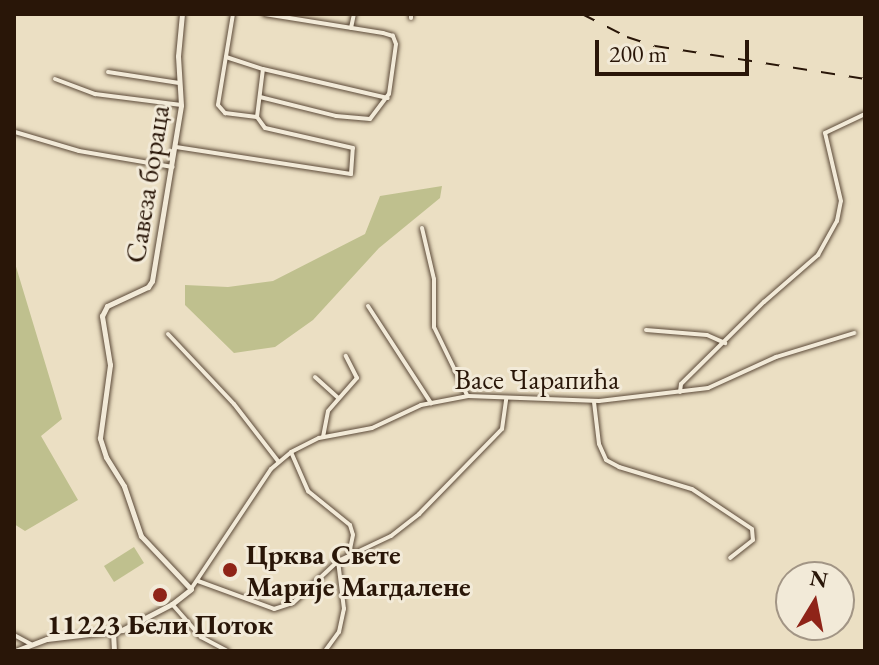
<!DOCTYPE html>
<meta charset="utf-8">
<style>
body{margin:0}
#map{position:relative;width:879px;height:665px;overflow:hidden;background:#ebdfc3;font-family:"EB Garamond",serif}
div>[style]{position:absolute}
.green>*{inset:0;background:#bfc08e}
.roads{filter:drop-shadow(0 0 2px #5a4837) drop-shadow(0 0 2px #5a4837)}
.minor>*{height:4px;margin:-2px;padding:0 2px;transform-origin:2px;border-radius:2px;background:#f2ead8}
.tertiary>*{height:5px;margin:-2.5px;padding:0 2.5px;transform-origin:2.5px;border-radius:2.5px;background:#f2ead8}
.rail>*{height:2px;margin-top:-1px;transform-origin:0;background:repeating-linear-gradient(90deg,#291608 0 14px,transparent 0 28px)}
.dots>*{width:22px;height:22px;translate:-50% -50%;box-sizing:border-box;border:4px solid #f2ead8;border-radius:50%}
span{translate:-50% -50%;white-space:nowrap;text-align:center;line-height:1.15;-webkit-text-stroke:6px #f2ead8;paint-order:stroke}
.street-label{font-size:28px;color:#291608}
.poi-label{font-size:28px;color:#291608;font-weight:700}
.left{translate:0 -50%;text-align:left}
.frame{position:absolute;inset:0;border:16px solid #291608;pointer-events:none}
.north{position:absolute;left:775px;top:561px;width:80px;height:80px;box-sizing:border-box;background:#f2ead8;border:2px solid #a29585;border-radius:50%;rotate:10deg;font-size:22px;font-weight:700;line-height:32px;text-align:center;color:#291608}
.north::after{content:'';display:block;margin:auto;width:28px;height:36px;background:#8f2418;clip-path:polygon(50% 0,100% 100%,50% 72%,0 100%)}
.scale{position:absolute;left:595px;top:40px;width:154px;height:36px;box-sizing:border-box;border:4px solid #291608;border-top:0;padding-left:10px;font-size:24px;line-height:28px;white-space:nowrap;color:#291608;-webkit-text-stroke:6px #f2ead8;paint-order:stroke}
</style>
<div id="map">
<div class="green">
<i style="clip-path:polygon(442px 186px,440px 198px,379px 248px,313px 320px,275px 347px,234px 353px,185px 305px,185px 285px,228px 287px,273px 281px,365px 234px,380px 196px)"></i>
<i style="clip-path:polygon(14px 260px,62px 419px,41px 436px,78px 500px,25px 531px,14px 524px)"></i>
<i style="clip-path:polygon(134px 547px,144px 563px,114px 582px,104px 566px)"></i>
</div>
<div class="roads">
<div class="minor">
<i style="left:233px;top:14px;width:92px;rotate:99.4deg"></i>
<i style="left:218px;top:105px;width:11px;rotate:49deg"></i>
<i style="left:225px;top:113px;width:32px;rotate:7deg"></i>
<i style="left:411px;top:18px;width:4px;rotate:-90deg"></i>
<i style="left:351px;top:28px;width:14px;rotate:-78deg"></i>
<i style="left:226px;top:57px;width:39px;rotate:18deg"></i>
<i style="left:263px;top:69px;width:128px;rotate:13.1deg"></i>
<i style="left:108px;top:72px;width:72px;rotate:8.8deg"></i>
<i style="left:55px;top:79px;width:43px;rotate:20.6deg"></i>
<i style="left:95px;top:94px;width:87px;rotate:7.3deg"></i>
<i style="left:260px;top:97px;width:78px;rotate:14deg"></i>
<i style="left:336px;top:116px;width:34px;rotate:5deg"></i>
<i style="left:370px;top:119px;width:31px;rotate:-53deg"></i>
<i style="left:389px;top:94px;width:50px;rotate:-82deg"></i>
<i style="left:396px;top:44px;width:9px;rotate:-111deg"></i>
<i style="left:393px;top:36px;width:10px;rotate:-163deg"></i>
<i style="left:383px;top:33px;width:120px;rotate:-170.9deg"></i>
<i style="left:257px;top:117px;width:48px;rotate:-82.9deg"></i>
<i style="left:15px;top:132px;width:67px;rotate:16.5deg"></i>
<i style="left:79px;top:151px;width:95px;rotate:9.7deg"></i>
<i style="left:176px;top:147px;width:177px;rotate:8.8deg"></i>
<i style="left:351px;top:174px;width:26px;rotate:-86deg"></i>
<i style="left:353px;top:148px;width:90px;rotate:-167.2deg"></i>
<i style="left:265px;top:128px;width:14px;rotate:-126deg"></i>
<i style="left:422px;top:228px;width:52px;rotate:76.8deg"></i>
<i style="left:434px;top:279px;width:48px;rotate:90deg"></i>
<i style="left:434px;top:327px;width:76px;rotate:64.1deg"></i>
<i style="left:368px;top:306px;width:116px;rotate:57deg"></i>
<i style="left:646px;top:330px;width:61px;rotate:4.7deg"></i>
<i style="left:707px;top:335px;width:20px;rotate:24deg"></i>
<i style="left:168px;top:334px;width:96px;rotate:46.7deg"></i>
<i style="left:234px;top:404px;width:72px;rotate:52.3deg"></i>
<i style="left:315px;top:377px;width:31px;rotate:42deg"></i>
<i style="left:680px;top:392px;width:8px;rotate:-83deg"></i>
<i style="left:681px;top:384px;width:117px;rotate:-44.7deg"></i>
<i style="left:764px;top:302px;width:72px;rotate:-41deg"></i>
<i style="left:818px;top:255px;width:39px;rotate:-61deg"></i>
<i style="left:837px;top:221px;width:20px;rotate:-79deg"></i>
<i style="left:841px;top:201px;width:70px;rotate:-103.2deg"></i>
<i style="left:825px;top:133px;width:44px;rotate:-25.4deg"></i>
<i style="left:594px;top:402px;width:42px;rotate:83.2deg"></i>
<i style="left:599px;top:444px;width:17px;rotate:66deg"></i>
<i style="left:606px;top:460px;width:15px;rotate:28deg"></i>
<i style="left:619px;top:467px;width:76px;rotate:16.8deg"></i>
<i style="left:692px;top:489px;width:72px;rotate:33.7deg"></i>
<i style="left:752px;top:529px;width:11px;rotate:85deg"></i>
<i style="left:753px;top:540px;width:29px;rotate:142deg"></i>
<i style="left:323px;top:437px;width:26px;rotate:-79deg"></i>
<i style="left:328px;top:411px;width:44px;rotate:-48.7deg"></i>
<i style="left:357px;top:378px;width:25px;rotate:-117deg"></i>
<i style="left:291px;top:452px;width:43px;rotate:66.4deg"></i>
<i style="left:308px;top:491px;width:54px;rotate:39deg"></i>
<i style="left:350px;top:525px;width:10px;rotate:73deg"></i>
<i style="left:353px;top:535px;width:19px;rotate:102deg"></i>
<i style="left:198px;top:581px;width:81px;rotate:20.2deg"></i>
<i style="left:274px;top:609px;width:20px;rotate:-18deg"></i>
<i style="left:293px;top:603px;width:62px;rotate:-43deg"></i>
<i style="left:338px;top:561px;width:59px;rotate:-25.3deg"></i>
<i style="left:391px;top:536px;width:36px;rotate:-38deg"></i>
<i style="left:419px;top:514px;width:119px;rotate:-45.7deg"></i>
<i style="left:502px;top:429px;width:30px;rotate:-82deg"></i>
<i style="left:191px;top:589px;width:144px;rotate:-56.3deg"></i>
<i style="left:271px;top:469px;width:26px;rotate:-40deg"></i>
<i style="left:291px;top:452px;width:31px;rotate:-27deg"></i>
<i style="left:319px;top:438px;width:54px;rotate:-10.7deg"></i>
<i style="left:372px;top:428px;width:54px;rotate:-25.1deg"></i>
<i style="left:421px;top:405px;width:48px;rotate:-10.8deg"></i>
<i style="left:468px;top:396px;width:131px;rotate:2.2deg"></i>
<i style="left:599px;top:401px;width:110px;rotate:-6.8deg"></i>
<i style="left:708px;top:388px;width:75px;rotate:-24.5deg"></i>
<i style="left:776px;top:357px;width:82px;rotate:-17.1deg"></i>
<i style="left:172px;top:604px;width:44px;rotate:48.7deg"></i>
<i style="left:201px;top:637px;width:30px;rotate:28deg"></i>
<i style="left:14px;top:635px;width:19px;rotate:28deg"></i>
<i style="left:325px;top:651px;width:24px;rotate:-54deg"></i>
<i style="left:339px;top:632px;width:24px;rotate:-78deg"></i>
<i style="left:344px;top:609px;width:48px;rotate:-97.1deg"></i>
</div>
<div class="tertiary">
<i style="left:113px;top:632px;width:19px;rotate:87deg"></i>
<i style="left:15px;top:651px;width:34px;rotate:-21deg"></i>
<i style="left:47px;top:639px;width:76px;rotate:-6.8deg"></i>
<i style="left:122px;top:630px;width:56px;rotate:-27.5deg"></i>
<i style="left:172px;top:604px;width:24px;rotate:-38deg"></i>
<i style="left:191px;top:589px;width:73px;rotate:-133.3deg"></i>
<i style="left:141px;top:536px;width:53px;rotate:-108.8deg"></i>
<i style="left:124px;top:486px;width:34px;rotate:-122deg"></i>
<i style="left:106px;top:457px;width:20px;rotate:-108deg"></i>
<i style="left:100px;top:438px;width:74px;rotate:-82.2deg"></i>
<i style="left:110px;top:365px;width:50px;rotate:-99.3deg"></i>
<i style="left:102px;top:316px;width:11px;rotate:-63deg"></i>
<i style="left:107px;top:306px;width:45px;rotate:-24.9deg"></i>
<i style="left:148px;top:287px;width:7px;rotate:-56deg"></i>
<i style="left:152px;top:281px;width:178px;rotate:-80.6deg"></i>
<i style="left:181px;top:105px;width:49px;rotate:-93.5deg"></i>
<i style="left:178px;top:56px;width:42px;rotate:-84.6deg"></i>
</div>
</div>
<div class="rail">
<i style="left:582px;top:14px;width:51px;rotate:27.1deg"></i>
<i style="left:627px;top:37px;width:29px;rotate:18deg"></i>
<i style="left:655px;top:46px;width:213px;rotate:8.9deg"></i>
</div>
<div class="dots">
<i style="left:230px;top:570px;background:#8f2418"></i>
<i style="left:160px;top:595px;background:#8f2418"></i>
</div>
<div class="street-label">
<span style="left:147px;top:184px;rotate:-81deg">Савеза бораца</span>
<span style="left:537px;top:379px">Васе Чарапића</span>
</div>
<div class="poi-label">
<span class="left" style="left:246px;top:570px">Црква Свете<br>Марије Магдалене</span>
<span style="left:160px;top:624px">11223 Бели Поток</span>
</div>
<div class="frame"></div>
<div class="north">N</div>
<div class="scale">200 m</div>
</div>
